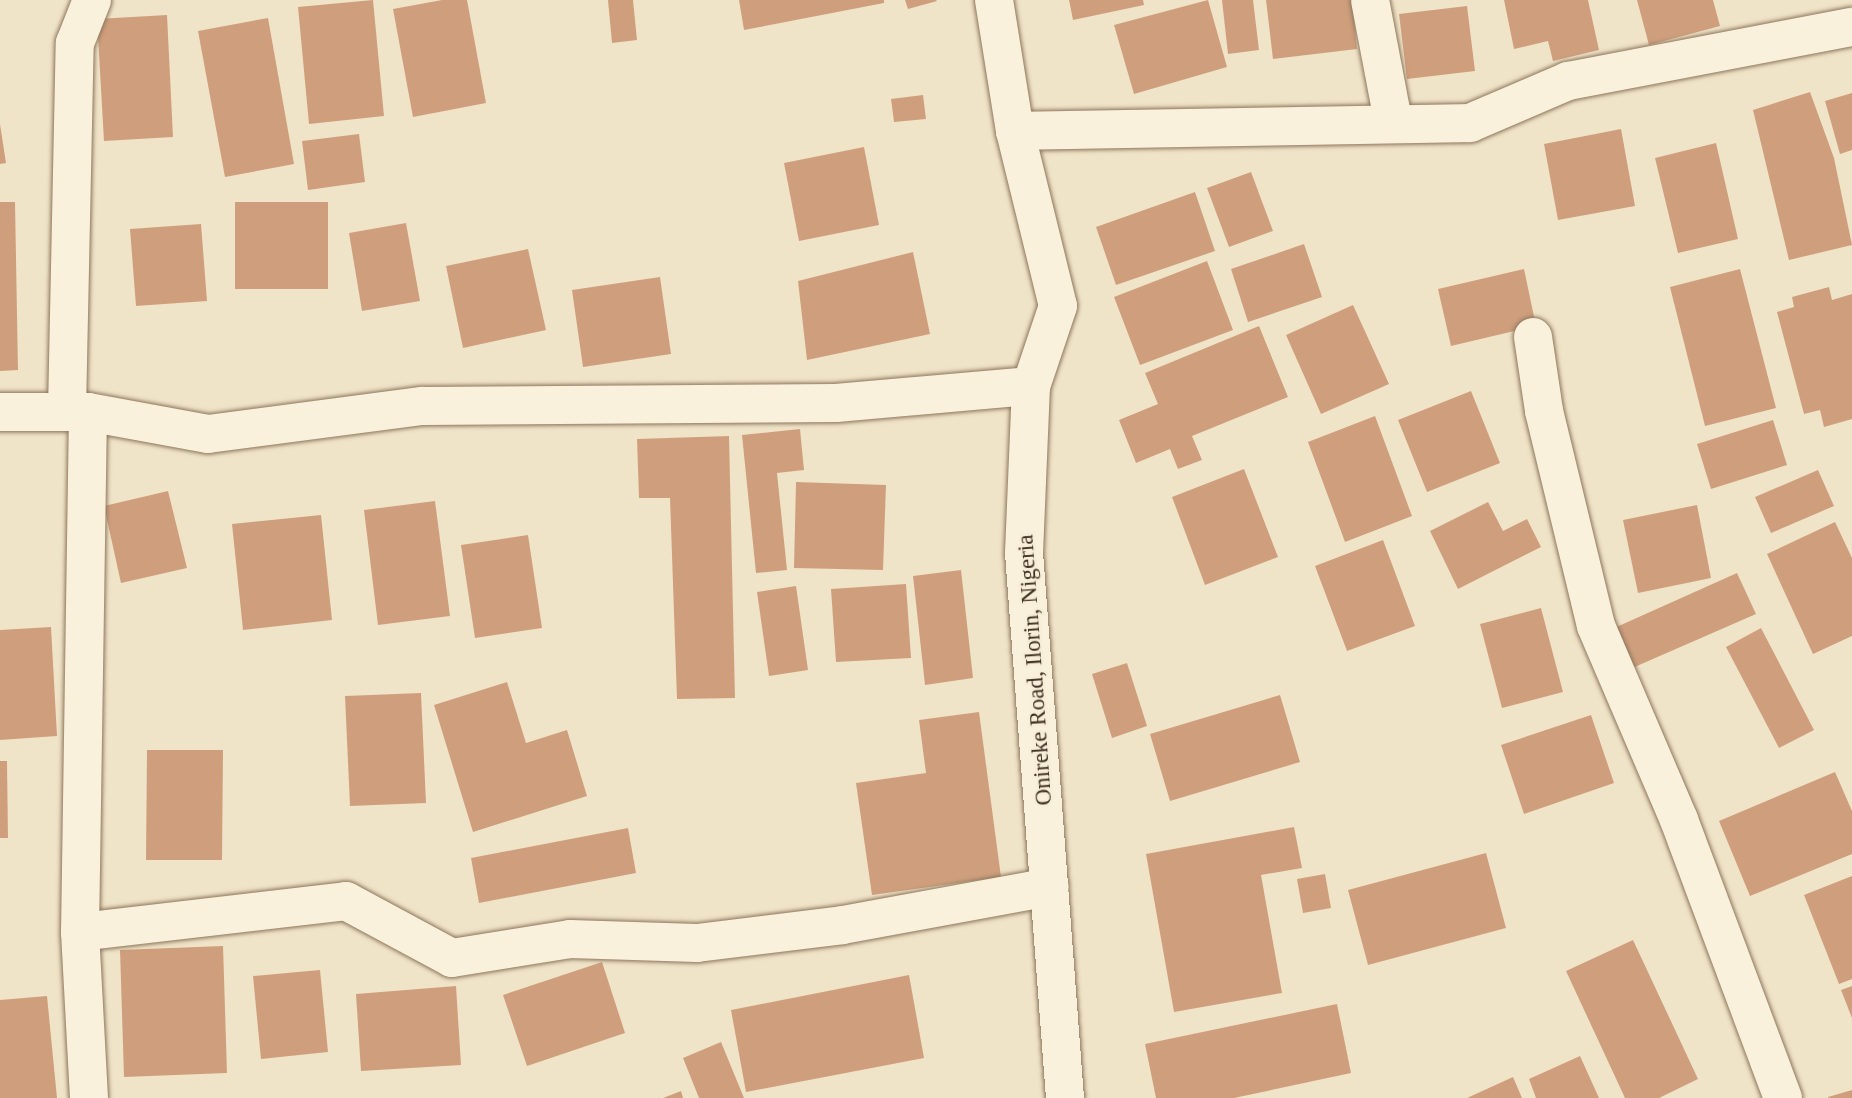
<!DOCTYPE html>
<style>
body{margin:0}
#map{position:relative;width:1852px;height:1098px;overflow:hidden;background:#f0e4c8;font-family:"Times New Roman",serif}
div>[style]{position:absolute}
.building>*{inset:0;background:#cf9f7d}
.roads{filter:drop-shadow(0 0 2px #8d765c) drop-shadow(0 0 2px #8d765c)}
.minor>*{height:38px;margin:-19px;padding:0 19px;transform-origin:19px;border-radius:19px;background:#faf1dc}
span{translate:-50% -50%;white-space:nowrap;text-align:center;line-height:1.15;-webkit-text-stroke:5px #f7eed8;paint-order:stroke}
.street-label{font-size:23px;color:#3d2e20}
</style>
<div id="map">
<div class="building">
<i style="clip-path:polygon(373px 0,384px 116px,309px 124px,298px 7px)"></i>
<i style="clip-path:polygon(442px 0,467px 0,486px 103px,413px 117px,393px 9px)"></i>
<i style="clip-path:polygon(608px 0,633px 0,637px 40px,612px 43px)"></i>
<i style="clip-path:polygon(739px 0,884px 0,884px 3px,744px 30px)"></i>
<i style="clip-path:polygon(905px 0,936px 0,937px 1px,908px 9px)"></i>
<i style="clip-path:polygon(1069px 0,1143px 0,1144px 5px,1073px 20px)"></i>
<i style="clip-path:polygon(1208px 0,1227px 67px,1134px 94px,1114px 25px)"></i>
<i style="clip-path:polygon(1222px 0,1253px 0,1259px 50px,1228px 54px)"></i>
<i style="clip-path:polygon(1266px 0,1352px 0,1357px 49px,1273px 59px)"></i>
<i style="clip-path:polygon(1504px 0,1588px 0,1599px 50px,1553px 61px,1548px 41px,1514px 49px)"></i>
<i style="clip-path:polygon(1637px 0,1713px 0,1720px 26px,1649px 45px)"></i>
<i style="clip-path:polygon(1467px 6px,1475px 71px,1407px 79px,1399px 14px)"></i>
<i style="clip-path:polygon(167px 15px,173px 137px,104px 141px,97px 19px)"></i>
<i style="clip-path:polygon(268px 18px,294px 164px,225px 177px,198px 31px)"></i>
<i style="clip-path:polygon(1810px 92px,1834px 158px,1852px 245px,1789px 260px,1753px 110px)"></i>
<i style="clip-path:polygon(1852px 93px,1852px 150px,1840px 154px,1825px 101px)"></i>
<i style="clip-path:polygon(923px 95px,926px 119px,894px 122px,891px 99px)"></i>
<i style="clip-path:polygon(0 124px,6px 163px,0 164px)"></i>
<i style="clip-path:polygon(1621px 129px,1635px 206px,1558px 220px,1544px 144px)"></i>
<i style="clip-path:polygon(359px 134px,365px 182px,308px 190px,302px 141px)"></i>
<i style="clip-path:polygon(1716px 143px,1738px 239px,1678px 253px,1655px 158px)"></i>
<i style="clip-path:polygon(864px 147px,879px 225px,799px 241px,784px 163px)"></i>
<i style="clip-path:polygon(1251px 172px,1273px 231px,1229px 247px,1207px 188px)"></i>
<i style="clip-path:polygon(1195px 192px,1215px 251px,1116px 285px,1096px 227px)"></i>
<i style="clip-path:polygon(0 202px,15px 202px,18px 370px,0 371px)"></i>
<i style="clip-path:polygon(235px 202px,328px 202px,328px 289px,235px 289px)"></i>
<i style="clip-path:polygon(406px 223px,420px 301px,362px 311px,349px 233px)"></i>
<i style="clip-path:polygon(201px 224px,207px 301px,136px 306px,130px 229px)"></i>
<i style="clip-path:polygon(1304px 244px,1322px 297px,1248px 322px,1231px 269px)"></i>
<i style="clip-path:polygon(528px 249px,546px 330px,463px 348px,446px 266px)"></i>
<i style="clip-path:polygon(913px 252px,930px 334px,807px 360px,798px 281px)"></i>
<i style="clip-path:polygon(1207px 261px,1233px 330px,1140px 365px,1114px 297px)"></i>
<i style="clip-path:polygon(1524px 269px,1536px 326px,1451px 346px,1438px 289px)"></i>
<i style="clip-path:polygon(1740px 269px,1776px 408px,1705px 426px,1670px 287px)"></i>
<i style="clip-path:polygon(660px 277px,671px 354px,583px 367px,572px 290px)"></i>
<i style="clip-path:polygon(1829px 287px,1832px 300px,1852px 294px,1852px 419px,1824px 427px,1820px 410px,1804px 414px,1777px 312px,1794px 307px,1792px 297px)"></i>
<i style="clip-path:polygon(1353px 305px,1389px 384px,1321px 414px,1286px 335px)"></i>
<i style="clip-path:polygon(1259px 326px,1288px 397px,1192px 436px,1202px 460px,1178px 469px,1170px 449px,1136px 463px,1119px 420px,1158px 404px,1145px 373px)"></i>
<i style="clip-path:polygon(1471px 391px,1500px 463px,1427px 492px,1398px 420px)"></i>
<i style="clip-path:polygon(1375px 416px,1412px 516px,1345px 542px,1308px 442px)"></i>
<i style="clip-path:polygon(1773px 420px,1787px 465px,1711px 489px,1697px 444px)"></i>
<i style="clip-path:polygon(800px 429px,804px 470px,777px 473px,787px 570px,756px 573px,742px 435px)"></i>
<i style="clip-path:polygon(729px 436px,735px 698px,677px 699px,670px 498px,639px 498px,637px 439px)"></i>
<i style="clip-path:polygon(1244px 469px,1278px 557px,1205px 585px,1172px 497px)"></i>
<i style="clip-path:polygon(1818px 470px,1834px 506px,1771px 533px,1755px 497px)"></i>
<i style="clip-path:polygon(796px 482px,886px 485px,883px 570px,794px 568px)"></i>
<i style="clip-path:polygon(168px 491px,187px 568px,121px 583px,104px 506px)"></i>
<i style="clip-path:polygon(435px 501px,450px 616px,378px 625px,364px 510px)"></i>
<i style="clip-path:polygon(1488px 502px,1503px 531px,1527px 519px,1541px 547px,1458px 589px,1430px 531px)"></i>
<i style="clip-path:polygon(1697px 505px,1711px 578px,1638px 593px,1623px 520px)"></i>
<i style="clip-path:polygon(321px 515px,332px 620px,243px 630px,232px 524px)"></i>
<i style="clip-path:polygon(1835px 522px,1852px 558px,1852px 636px,1813px 654px,1767px 554px)"></i>
<i style="clip-path:polygon(528px 535px,542px 628px,475px 638px,461px 545px)"></i>
<i style="clip-path:polygon(1383px 540px,1415px 626px,1347px 651px,1315px 566px)"></i>
<i style="clip-path:polygon(961px 570px,973px 678px,925px 685px,913px 576px)"></i>
<i style="clip-path:polygon(1737px 573px,1756px 614px,1630px 669px,1612px 629px)"></i>
<i style="clip-path:polygon(906px 584px,911px 658px,836px 662px,831px 589px)"></i>
<i style="clip-path:polygon(796px 586px,808px 670px,769px 676px,757px 592px)"></i>
<i style="clip-path:polygon(1541px 608px,1563px 692px,1502px 708px,1480px 624px)"></i>
<i style="clip-path:polygon(51px 627px,57px 736px,0 740px,0 630px)"></i>
<i style="clip-path:polygon(1761px 628px,1814px 730px,1779px 748px,1726px 647px)"></i>
<i style="clip-path:polygon(1127px 663px,1147px 726px,1112px 738px,1092px 674px)"></i>
<i style="clip-path:polygon(507px 682px,526px 743px,567px 730px,587px 796px,473px 832px,434px 705px)"></i>
<i style="clip-path:polygon(421px 693px,426px 803px,350px 806px,345px 696px)"></i>
<i style="clip-path:polygon(1280px 695px,1300px 762px,1170px 801px,1150px 734px)"></i>
<i style="clip-path:polygon(979px 712px,1001px 877px,872px 895px,856px 783px,926px 773px,919px 720px)"></i>
<i style="clip-path:polygon(1591px 715px,1614px 783px,1524px 814px,1501px 745px)"></i>
<i style="clip-path:polygon(147px 750px,223px 750px,222px 860px,146px 860px)"></i>
<i style="clip-path:polygon(0 761px,7px 761px,8px 838px,0 838px)"></i>
<i style="clip-path:polygon(1835px 772px,1852px 811px,1852px 854px,1750px 896px,1719px 821px)"></i>
<i style="clip-path:polygon(1294px 827px,1302px 868px,1261px 875px,1282px 993px,1174px 1012px,1146px 854px)"></i>
<i style="clip-path:polygon(628px 828px,636px 873px,479px 903px,471px 858px)"></i>
<i style="clip-path:polygon(1486px 853px,1506px 928px,1368px 965px,1348px 890px)"></i>
<i style="clip-path:polygon(1325px 874px,1331px 908px,1303px 913px,1297px 879px)"></i>
<i style="clip-path:polygon(1852px 876px,1852px 979px,1839px 984px,1804px 895px)"></i>
<i style="clip-path:polygon(1633px 940px,1698px 1079px,1659px 1098px,1625px 1098px,1566px 971px)"></i>
<i style="clip-path:polygon(223px 946px,227px 1073px,124px 1077px,120px 950px)"></i>
<i style="clip-path:polygon(602px 962px,625px 1033px,527px 1066px,503px 995px)"></i>
<i style="clip-path:polygon(320px 970px,328px 1052px,261px 1059px,253px 976px)"></i>
<i style="clip-path:polygon(909px 975px,924px 1058px,746px 1092px,731px 1010px)"></i>
<i style="clip-path:polygon(456px 986px,461px 1065px,361px 1071px,356px 994px)"></i>
<i style="clip-path:polygon(1852px 986px,1852px 1018px,1841px 990px)"></i>
<i style="clip-path:polygon(47px 996px,57px 1098px,0 1098px,0 1000px)"></i>
<i style="clip-path:polygon(1337px 1004px,1351px 1073px,1234px 1098px,1156px 1098px,1145px 1044px)"></i>
<i style="clip-path:polygon(721px 1042px,744px 1098px,699px 1098px,683px 1058px)"></i>
<i style="clip-path:polygon(1580px 1056px,1599px 1098px,1536px 1098px,1529px 1079px)"></i>
<i style="clip-path:polygon(1513px 1077px,1522px 1098px,1467px 1098px)"></i>
<i style="clip-path:polygon(1852px 1090px,1852px 1098px,1828px 1098px,1828px 1097px)"></i>
<i style="clip-path:polygon(681px 1091px,683px 1098px,663px 1098px)"></i>
</div>
<div class="roads">
<div class="minor">
<i style="left:994px;top:0;width:133px;rotate:80.9deg"></i>
<i style="left:1015px;top:131px;width:180px;rotate:76.2deg"></i>
<i style="left:1058px;top:306px;width:84px;rotate:108.6deg"></i>
<i style="left:1031px;top:386px;width:167px;rotate:92.4deg"></i>
<i style="left:1024px;top:553px;width:547px;rotate:85.7deg"></i>
<i style="left:1370px;top:0;width:123px;rotate:79.2deg"></i>
<i style="left:1015px;top:131px;width:455px;rotate:-1deg"></i>
<i style="left:1470px;top:123px;width:107px;rotate:-23.2deg"></i>
<i style="left:1568px;top:81px;width:289px;rotate:-10.8deg"></i>
<i style="left:1533px;top:337px;width:75px;rotate:81.5deg"></i>
<i style="left:1544px;top:411px;width:221px;rotate:76.4deg"></i>
<i style="left:1596px;top:626px;width:211px;rotate:66.8deg"></i>
<i style="left:1679px;top:820px;width:297px;rotate:69.5deg"></i>
<i style="left:67px;top:411px;width:368px;rotate:-88.8deg"></i>
<i style="left:75px;top:43px;width:46px;rotate:-68.4deg"></i>
<i style="left:0;top:412px;width:88px"></i>
<i style="left:88px;top:412px;width:122px;rotate:10.4deg"></i>
<i style="left:208px;top:434px;width:216px;rotate:-7.5deg"></i>
<i style="left:422px;top:406px;width:414px;rotate:-0.4deg"></i>
<i style="left:836px;top:403px;width:196px;rotate:-5deg"></i>
<i style="left:88px;top:412px;width:520px;rotate:90.88deg"></i>
<i style="left:80px;top:932px;width:166px;rotate:86.9deg"></i>
<i style="left:80px;top:932px;width:268px;rotate:-6.6deg"></i>
<i style="left:346px;top:901px;width:120px;rotate:28.3deg"></i>
<i style="left:452px;top:958px;width:120px;rotate:-9.1deg"></i>
<i style="left:570px;top:939px;width:127px;rotate:1.8deg"></i>
<i style="left:697px;top:943px;width:147px;rotate:-7deg"></i>
<i style="left:843px;top:925px;width:210px;rotate:-10.4deg"></i>
</div>
</div>
<div class="street-label">
<span style="left:1035px;top:670px;rotate:-94deg">Onireke Road, Ilorin, Nigeria</span>
</div>
</div>
